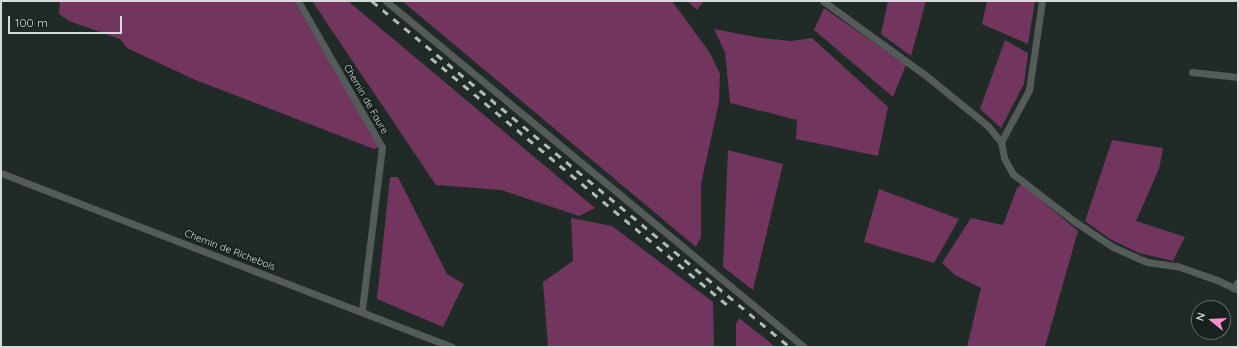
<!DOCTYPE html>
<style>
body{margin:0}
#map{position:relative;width:1239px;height:348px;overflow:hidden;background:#202b27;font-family:Quicksand,sans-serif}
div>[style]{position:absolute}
.green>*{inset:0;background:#72355d}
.street>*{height:7px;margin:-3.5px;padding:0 3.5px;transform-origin:3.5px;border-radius:3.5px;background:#555b59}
.rail>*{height:2.5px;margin-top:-1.25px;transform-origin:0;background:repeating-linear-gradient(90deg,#b2b9b6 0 7px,transparent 0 14px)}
span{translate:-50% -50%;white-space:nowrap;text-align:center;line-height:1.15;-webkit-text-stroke:4px #17211d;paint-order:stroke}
.street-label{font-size:10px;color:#d5dbd9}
.frame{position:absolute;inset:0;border:2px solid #d5dbd9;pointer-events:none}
.north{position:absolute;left:1191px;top:300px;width:40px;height:40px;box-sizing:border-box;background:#17211d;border:1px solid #636b68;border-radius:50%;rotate:288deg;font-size:11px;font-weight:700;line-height:16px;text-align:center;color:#d5dbd9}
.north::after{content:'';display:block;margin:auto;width:14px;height:18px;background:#f590d1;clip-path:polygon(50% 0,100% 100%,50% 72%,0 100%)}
.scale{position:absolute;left:8px;top:16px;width:114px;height:18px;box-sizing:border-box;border:2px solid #d5dbd9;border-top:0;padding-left:5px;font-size:12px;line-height:14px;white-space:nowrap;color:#d5dbd9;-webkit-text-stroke:3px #17211d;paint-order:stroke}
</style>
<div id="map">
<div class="green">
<i style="clip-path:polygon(60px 1px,294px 1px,379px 147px,374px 149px,193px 79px,127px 48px,120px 39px,69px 21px,59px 14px)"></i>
<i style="clip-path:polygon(312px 1px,348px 1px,595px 208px,579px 216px,501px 190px,436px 185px)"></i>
<i style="clip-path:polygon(402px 1px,672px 1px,710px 53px,720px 74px,719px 102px,701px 184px,701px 237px,696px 247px)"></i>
<i style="clip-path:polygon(687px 1px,704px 1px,697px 10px)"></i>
<i style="clip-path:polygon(888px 1px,926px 1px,911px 56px,881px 34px)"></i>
<i style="clip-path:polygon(987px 1px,1035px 1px,1028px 44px,982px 24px)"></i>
<i style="clip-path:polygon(824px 8px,906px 65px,893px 97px,814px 30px)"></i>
<i style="clip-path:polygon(714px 29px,761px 38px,791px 41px,812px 38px,888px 107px,878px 156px,796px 139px,797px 120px,730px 103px,725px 52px)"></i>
<i style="clip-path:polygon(1005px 40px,1028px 53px,1024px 84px,1001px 128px,980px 109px)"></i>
<i style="clip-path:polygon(1112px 140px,1163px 148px,1159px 169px,1136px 221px,1185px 237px,1173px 261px,1139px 253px,1110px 239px,1085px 221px)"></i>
<i style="clip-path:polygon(728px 150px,783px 164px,753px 290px,723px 267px)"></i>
<i style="clip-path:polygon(390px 177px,398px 177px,447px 274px,464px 284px,443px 327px,377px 299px)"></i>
<i style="clip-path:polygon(1022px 184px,1078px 231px,1045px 347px,967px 347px,981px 288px,955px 275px,942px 263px,971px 218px,1003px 225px,1017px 188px)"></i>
<i style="clip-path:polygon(879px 189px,959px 219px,934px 263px,864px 242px)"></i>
<i style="clip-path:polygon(571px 218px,612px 226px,713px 302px,714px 347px,548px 347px,543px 282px,573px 261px)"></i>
<i style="clip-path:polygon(739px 318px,767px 340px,775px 347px,736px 347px,736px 324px)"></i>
</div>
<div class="street">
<i style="left:298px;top:1px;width:168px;rotate:60.1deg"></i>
<i style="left:382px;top:147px;width:165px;rotate:97deg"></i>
<i style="left:386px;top:1px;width:543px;rotate:39.62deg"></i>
<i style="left:823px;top:1px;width:125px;rotate:35.9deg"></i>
<i style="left:924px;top:74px;width:82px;rotate:39.1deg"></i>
<i style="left:988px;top:126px;width:21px;rotate:51deg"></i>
<i style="left:1042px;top:1px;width:90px;rotate:98.3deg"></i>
<i style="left:1029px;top:90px;width:59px;rotate:118.3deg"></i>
<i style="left:1001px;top:142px;width:16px;rotate:79deg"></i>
<i style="left:1004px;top:158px;width:18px;rotate:61deg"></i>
<i style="left:1013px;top:174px;width:77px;rotate:37.6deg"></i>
<i style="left:1074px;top:221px;width:47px;rotate:33.7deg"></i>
<i style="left:1113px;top:247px;width:37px;rotate:24deg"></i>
<i style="left:1147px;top:262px;width:30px;rotate:8deg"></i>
<i style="left:1177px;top:266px;width:42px;rotate:19.3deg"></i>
<i style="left:1217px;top:280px;width:23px;rotate:25deg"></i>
<i style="left:1192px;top:72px;width:46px;rotate:6.2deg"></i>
<i style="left:1px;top:173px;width:483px;rotate:21.1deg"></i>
<i style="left:1233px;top:288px;width:8px;rotate:-50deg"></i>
</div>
<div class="rail">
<i style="left:372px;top:1px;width:543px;rotate:39.62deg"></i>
<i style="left:431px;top:58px;width:389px;rotate:39.8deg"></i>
</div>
<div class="street-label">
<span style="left:366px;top:99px;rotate:60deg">Chemin de Faure</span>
<span style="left:230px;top:250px;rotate:21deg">Chemin de Richebois</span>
</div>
<div class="frame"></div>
<div class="north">N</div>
<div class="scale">100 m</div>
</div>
